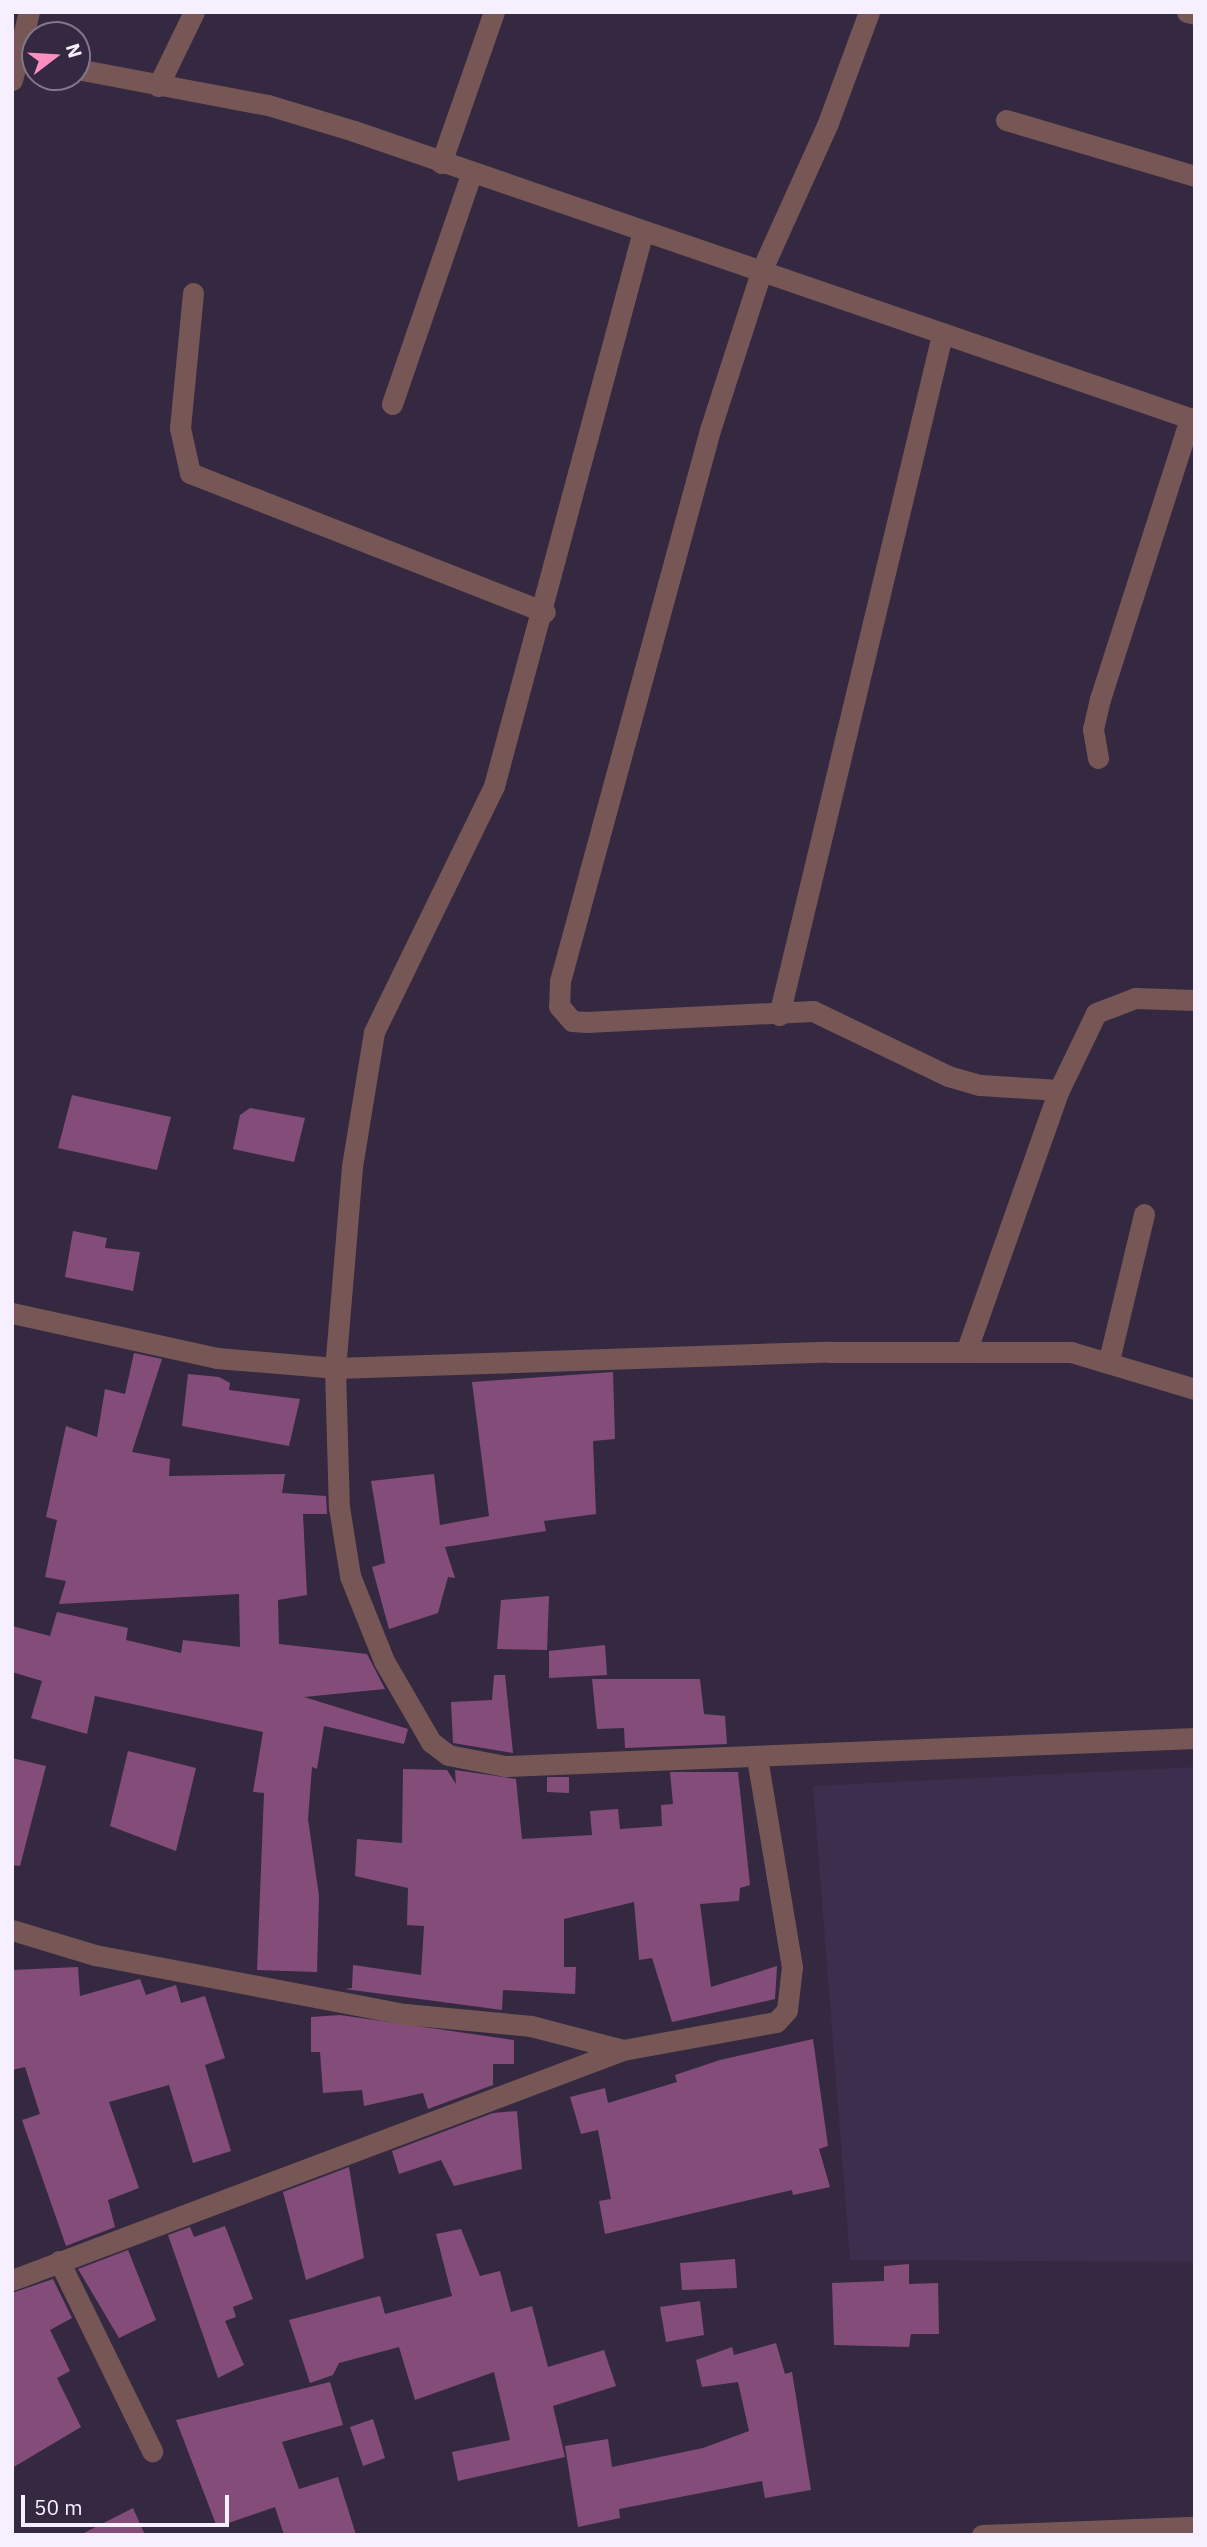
<!DOCTYPE html>
<style>
body{margin:0}
#map{position:relative;width:1207px;height:2547px;overflow:hidden;background:#352941;font-family:"IBM Plex Sans",sans-serif}
div>[style]{position:absolute}
.built>*{inset:0;background:#3d2e4d}
.building>*{inset:0;background:#844d79}
.minor>*{height:21px;margin:-10.5px;padding:0 10.5px;transform-origin:10.5px;border-radius:10.5px;background:#775755}
span{translate:-50% -50%;white-space:nowrap;text-align:center;line-height:1.15;-webkit-text-stroke:5px #352941;paint-order:stroke}
.frame{position:absolute;inset:0;border:14px solid #f6efff;pointer-events:none}
.north{position:absolute;left:21px;top:21px;width:70px;height:70px;box-sizing:border-box;background:#352941;border:2px solid #82788d;border-radius:50%;rotate:73deg;font-size:19px;font-weight:700;line-height:28px;text-align:center;color:#f6efff}
.north::after{content:'';display:block;margin:auto;width:24px;height:32px;background:#fd8fc1;clip-path:polygon(50% 0,100% 100%,50% 72%,0 100%)}
.scale{position:absolute;left:21px;top:2495px;width:208px;height:32px;box-sizing:border-box;border:4px solid #f6efff;border-top:0;padding-left:9px;font-size:21px;line-height:24px;white-space:nowrap;color:#f6efff;-webkit-text-stroke:5px #352941;paint-order:stroke}
</style>
<div id="map">
<div class="built">
<i style="clip-path:polygon(1195px 1767px,1195px 2262px,850px 2260px,813px 1786px)"></i>
</div>
<div class="building">
<i style="clip-path:polygon(72px 1095px,171px 1117px,157px 1170px,58px 1148px)"></i>
<i style="clip-path:polygon(250px 1108px,305px 1118px,294px 1162px,233px 1149px,240px 1115px)"></i>
<i style="clip-path:polygon(73px 1231px,107px 1238px,105px 1248px,140px 1252px,133px 1291px,65px 1277px)"></i>
<i style="clip-path:polygon(134px 1353px,162px 1359px,132px 1452px,170px 1459px,169px 1476px,285px 1474px,282px 1493px,326px 1496px,327px 1514px,303px 1514px,307px 1595px,278px 1600px,279px 1644px,367px 1654px,385px 1689px,304px 1697px,408px 1729px,404px 1744px,324px 1726px,317px 1769px,312px 1767px,308px 1819px,319px 1896px,317px 1972px,257px 1970px,264px 1793px,253px 1792px,263px 1732px,95px 1696px,87px 1734px,31px 1718px,42px 1681px,12px 1672px,12px 1626px,50px 1636px,57px 1612px,128px 1628px,126px 1640px,181px 1653px,183px 1640px,240px 1647px,239px 1594px,59px 1604px,66px 1581px,45px 1577px,57px 1520px,46px 1517px,66px 1426px,97px 1437px,105px 1389px,125px 1394px)"></i>
<i style="clip-path:polygon(613px 1372px,615px 1439px,593px 1441px,596px 1514px,544px 1521px,546px 1531px,445px 1547px,455px 1578px,448px 1577px,438px 1613px,389px 1629px,372px 1567px,385px 1563px,371px 1481px,434px 1474px,440px 1525px,489px 1516px,472px 1382px)"></i>
<i style="clip-path:polygon(188px 1374px,219px 1377px,230px 1383px,229px 1390px,300px 1399px,289px 1446px,182px 1426px)"></i>
<i style="clip-path:polygon(549px 1596px,547px 1650px,497px 1649px,501px 1600px)"></i>
<i style="clip-path:polygon(605px 1645px,607px 1675px,549px 1678px,549px 1651px)"></i>
<i style="clip-path:polygon(494px 1675px,505px 1675px,513px 1753px,453px 1743px,451px 1702px,492px 1700px)"></i>
<i style="clip-path:polygon(592px 1679px,700px 1679px,704px 1714px,725px 1716px,727px 1744px,625px 1748px,624px 1728px,597px 1729px)"></i>
<i style="clip-path:polygon(128px 1751px,196px 1768px,176px 1851px,110px 1826px)"></i>
<i style="clip-path:polygon(12px 1758px,46px 1766px,20px 1866px,12px 1865px)"></i>
<i style="clip-path:polygon(403px 1769px,447px 1770px,456px 1784px,455px 1770px,516px 1779px,522px 1839px,592px 1835px,590px 1811px,618px 1809px,620px 1829px,662px 1826px,661px 1805px,673px 1804px,670px 1772px,738px 1772px,750px 1885px,740px 1888px,739px 1901px,700px 1904px,711px 1987px,777px 1966px,775px 1999px,672px 2022px,652px 1958px,639px 1960px,634px 1902px,564px 1919px,564px 1967px,576px 1967px,575px 1994px,503px 1990px,502px 2010px,345px 1989px,352px 1988px,353px 1965px,421px 1975px,424px 1926px,407px 1925px,408px 1888px,355px 1876px,357px 1839px,402px 1843px)"></i>
<i style="clip-path:polygon(547px 1777px,569px 1777px,569px 1793px,547px 1792px)"></i>
<i style="clip-path:polygon(78px 1967px,80px 1996px,140px 1979px,146px 1995px,176px 1985px,181px 2003px,205px 1996px,225px 2058px,205px 2065px,231px 2151px,193px 2163px,169px 2085px,109px 2102px,139px 2188px,108px 2200px,115px 2227px,66px 2246px,22px 2120px,40px 2114px,25px 2067px,12px 2070px,12px 1970px)"></i>
<i style="clip-path:polygon(340px 2015px,514px 2040px,514px 2064px,493px 2064px,493px 2085px,428px 2109px,423px 2093px,364px 2106px,362px 2090px,323px 2093px,320px 2052px,311px 2052px,311px 2017px)"></i>
<i style="clip-path:polygon(813px 2039px,828px 2146px,819px 2149px,830px 2187px,793px 2195px,792px 2190px,605px 2234px,599px 2201px,611px 2199px,598px 2130px,581px 2134px,570px 2097px,605px 2088px,608px 2103px,677px 2082px,675px 2075px,720px 2060px)"></i>
<i style="clip-path:polygon(517px 2111px,522px 2169px,454px 2186px,441px 2160px,399px 2174px,392px 2151px,493px 2113px)"></i>
<i style="clip-path:polygon(349px 2167px,364px 2258px,306px 2280px,283px 2192px)"></i>
<i style="clip-path:polygon(225px 2226px,253px 2299px,233px 2307px,236px 2317px,225px 2321px,244px 2365px,218px 2378px,168px 2235px,190px 2227px,194px 2237px)"></i>
<i style="clip-path:polygon(461px 2229px,480px 2276px,500px 2271px,511px 2312px,532px 2306px,548px 2367px,604px 2350px,616px 2386px,553px 2406px,565px 2457px,458px 2481px,452px 2452px,510px 2440px,494px 2372px,415px 2400px,399px 2347px,339px 2363px,333px 2375px,310px 2383px,289px 2320px,380px 2296px,385px 2314px,452px 2296px,436px 2234px)"></i>
<i style="clip-path:polygon(128px 2250px,156px 2320px,119px 2338px,78px 2269px)"></i>
<i style="clip-path:polygon(735px 2259px,737px 2288px,682px 2290px,680px 2263px)"></i>
<i style="clip-path:polygon(909px 2264px,909px 2284px,938px 2283px,939px 2334px,911px 2334px,909px 2347px,834px 2345px,832px 2283px,884px 2281px,884px 2266px)"></i>
<i style="clip-path:polygon(53px 2279px,72px 2318px,50px 2330px,70px 2371px,57px 2378px,81px 2427px,12px 2468px,12px 2293px)"></i>
<i style="clip-path:polygon(700px 2301px,704px 2335px,666px 2342px,660px 2307px)"></i>
<i style="clip-path:polygon(776px 2343px,785px 2374px,792px 2372px,811px 2490px,765px 2498px,762px 2481px,619px 2509px,620px 2518px,578px 2527px,565px 2446px,608px 2439px,612px 2467px,703px 2448px,749px 2431px,738px 2382px,702px 2387px,696px 2360px,732px 2347px,734px 2355px)"></i>
<i style="clip-path:polygon(330px 2382px,343px 2425px,282px 2442px,299px 2489px,338px 2477px,356px 2535px,284px 2535px,275px 2507px,217px 2527px,176px 2420px)"></i>
<i style="clip-path:polygon(373px 2419px,385px 2458px,363px 2466px,350px 2427px)"></i>
<i style="clip-path:polygon(133px 2508px,145px 2535px,80px 2535px)"></i>
</div>
<div class="minor">
<i style="left:869px;top:12px;width:118px;rotate:110.3deg"></i>
<i style="left:828px;top:123px;width:160px;rotate:114.3deg"></i>
<i style="left:762px;top:269px;width:169px;rotate:107.9deg"></i>
<i style="left:710px;top:430px;width:571px;rotate:105.23deg"></i>
<i style="left:560px;top:981px;width:25px;rotate:92deg"></i>
<i style="left:559px;top:1006px;width:20px;rotate:49deg"></i>
<i style="left:572px;top:1021px;width:14px;rotate:4deg"></i>
<i style="left:586px;top:1022px;width:227px;rotate:-2.8deg"></i>
<i style="left:813px;top:1011px;width:150px;rotate:25.7deg"></i>
<i style="left:948px;top:1076px;width:33px;rotate:16deg"></i>
<i style="left:980px;top:1085px;width:79px;rotate:3.6deg"></i>
<i style="left:1059px;top:1090px;width:85px;rotate:-64.3deg"></i>
<i style="left:1096px;top:1013px;width:42px;rotate:-21deg"></i>
<i style="left:1135px;top:998px;width:60px;rotate:1.9deg"></i>
<i style="left:1187px;top:12px;width:8px;rotate:14deg"></i>
<i style="left:77px;top:69px;width:194px;rotate:10.7deg"></i>
<i style="left:268px;top:105px;width:90px;rotate:16.8deg"></i>
<i style="left:354px;top:131px;width:889px;rotate:18.96deg"></i>
<i style="left:12px;top:80px;width:70px;rotate:-76deg"></i>
<i style="left:158px;top:86px;width:82px;rotate:-64.1deg"></i>
<i style="left:1006px;top:120px;width:197px;rotate:16.5deg"></i>
<i style="left:441px;top:163px;width:160px;rotate:-70.7deg"></i>
<i style="left:643px;top:231px;width:575px;rotate:105.03deg"></i>
<i style="left:494px;top:786px;width:274px;rotate:116deg"></i>
<i style="left:374px;top:1032px;width:137px;rotate:99.3deg"></i>
<i style="left:352px;top:1167px;width:202px;rotate:94.8deg"></i>
<i style="left:335px;top:1368px;width:139px;rotate:88.4deg"></i>
<i style="left:339px;top:1507px;width:70px;rotate:80.9deg"></i>
<i style="left:350px;top:1576px;width:92px;rotate:68.2deg"></i>
<i style="left:384px;top:1661px;width:94px;rotate:59.9deg"></i>
<i style="left:431px;top:1742px;width:21px;rotate:37deg"></i>
<i style="left:448px;top:1755px;width:58px;rotate:10.9deg"></i>
<i style="left:505px;top:1766px;width:691px;rotate:-2.32deg"></i>
<i style="left:193px;top:293px;width:136px;rotate:95.5deg"></i>
<i style="left:180px;top:428px;width:46px;rotate:77.5deg"></i>
<i style="left:190px;top:473px;width:381px;rotate:21.4deg"></i>
<i style="left:392px;top:404px;width:242px;rotate:-71deg"></i>
<i style="left:1098px;top:758px;width:29px;rotate:-100deg"></i>
<i style="left:1093px;top:729px;width:31px;rotate:-77deg"></i>
<i style="left:1100px;top:699px;width:295px;rotate:-72.2deg"></i>
<i style="left:779px;top:1015px;width:699px;rotate:-76.52deg"></i>
<i style="left:12px;top:1313px;width:210px;rotate:12.4deg"></i>
<i style="left:217px;top:1358px;width:118px;rotate:4.8deg"></i>
<i style="left:335px;top:1368px;width:494px;rotate:-1.9deg"></i>
<i style="left:829px;top:1352px;width:242px"></i>
<i style="left:1071px;top:1352px;width:129px;rotate:16.6deg"></i>
<i style="left:966px;top:1352px;width:278px;rotate:-70.5deg"></i>
<i style="left:1109px;top:1360px;width:150px;rotate:-76.5deg"></i>
<i style="left:12px;top:1930px;width:87px;rotate:16.8deg"></i>
<i style="left:95px;top:1955px;width:316px;rotate:10.8deg"></i>
<i style="left:405px;top:2014px;width:127px;rotate:5.4deg"></i>
<i style="left:531px;top:2026px;width:95px;rotate:14.6deg"></i>
<i style="left:59px;top:2261px;width:212px;rotate:63.9deg"></i>
<i style="left:12px;top:2280px;width:653px;rotate:-20.63deg"></i>
<i style="left:623px;top:2050px;width:156px;rotate:-10.4deg"></i>
<i style="left:776px;top:2022px;width:16px;rotate:-47deg"></i>
<i style="left:787px;top:2010px;width:43px;rotate:-83.4deg"></i>
<i style="left:792px;top:1967px;width:212px;rotate:-99.5deg"></i>
<i style="left:982px;top:2535px;width:213px;rotate:-2.2deg"></i>
</div>
<div class="frame"></div>
<div class="north">N</div>
<div class="scale">50 m</div>
</div>
